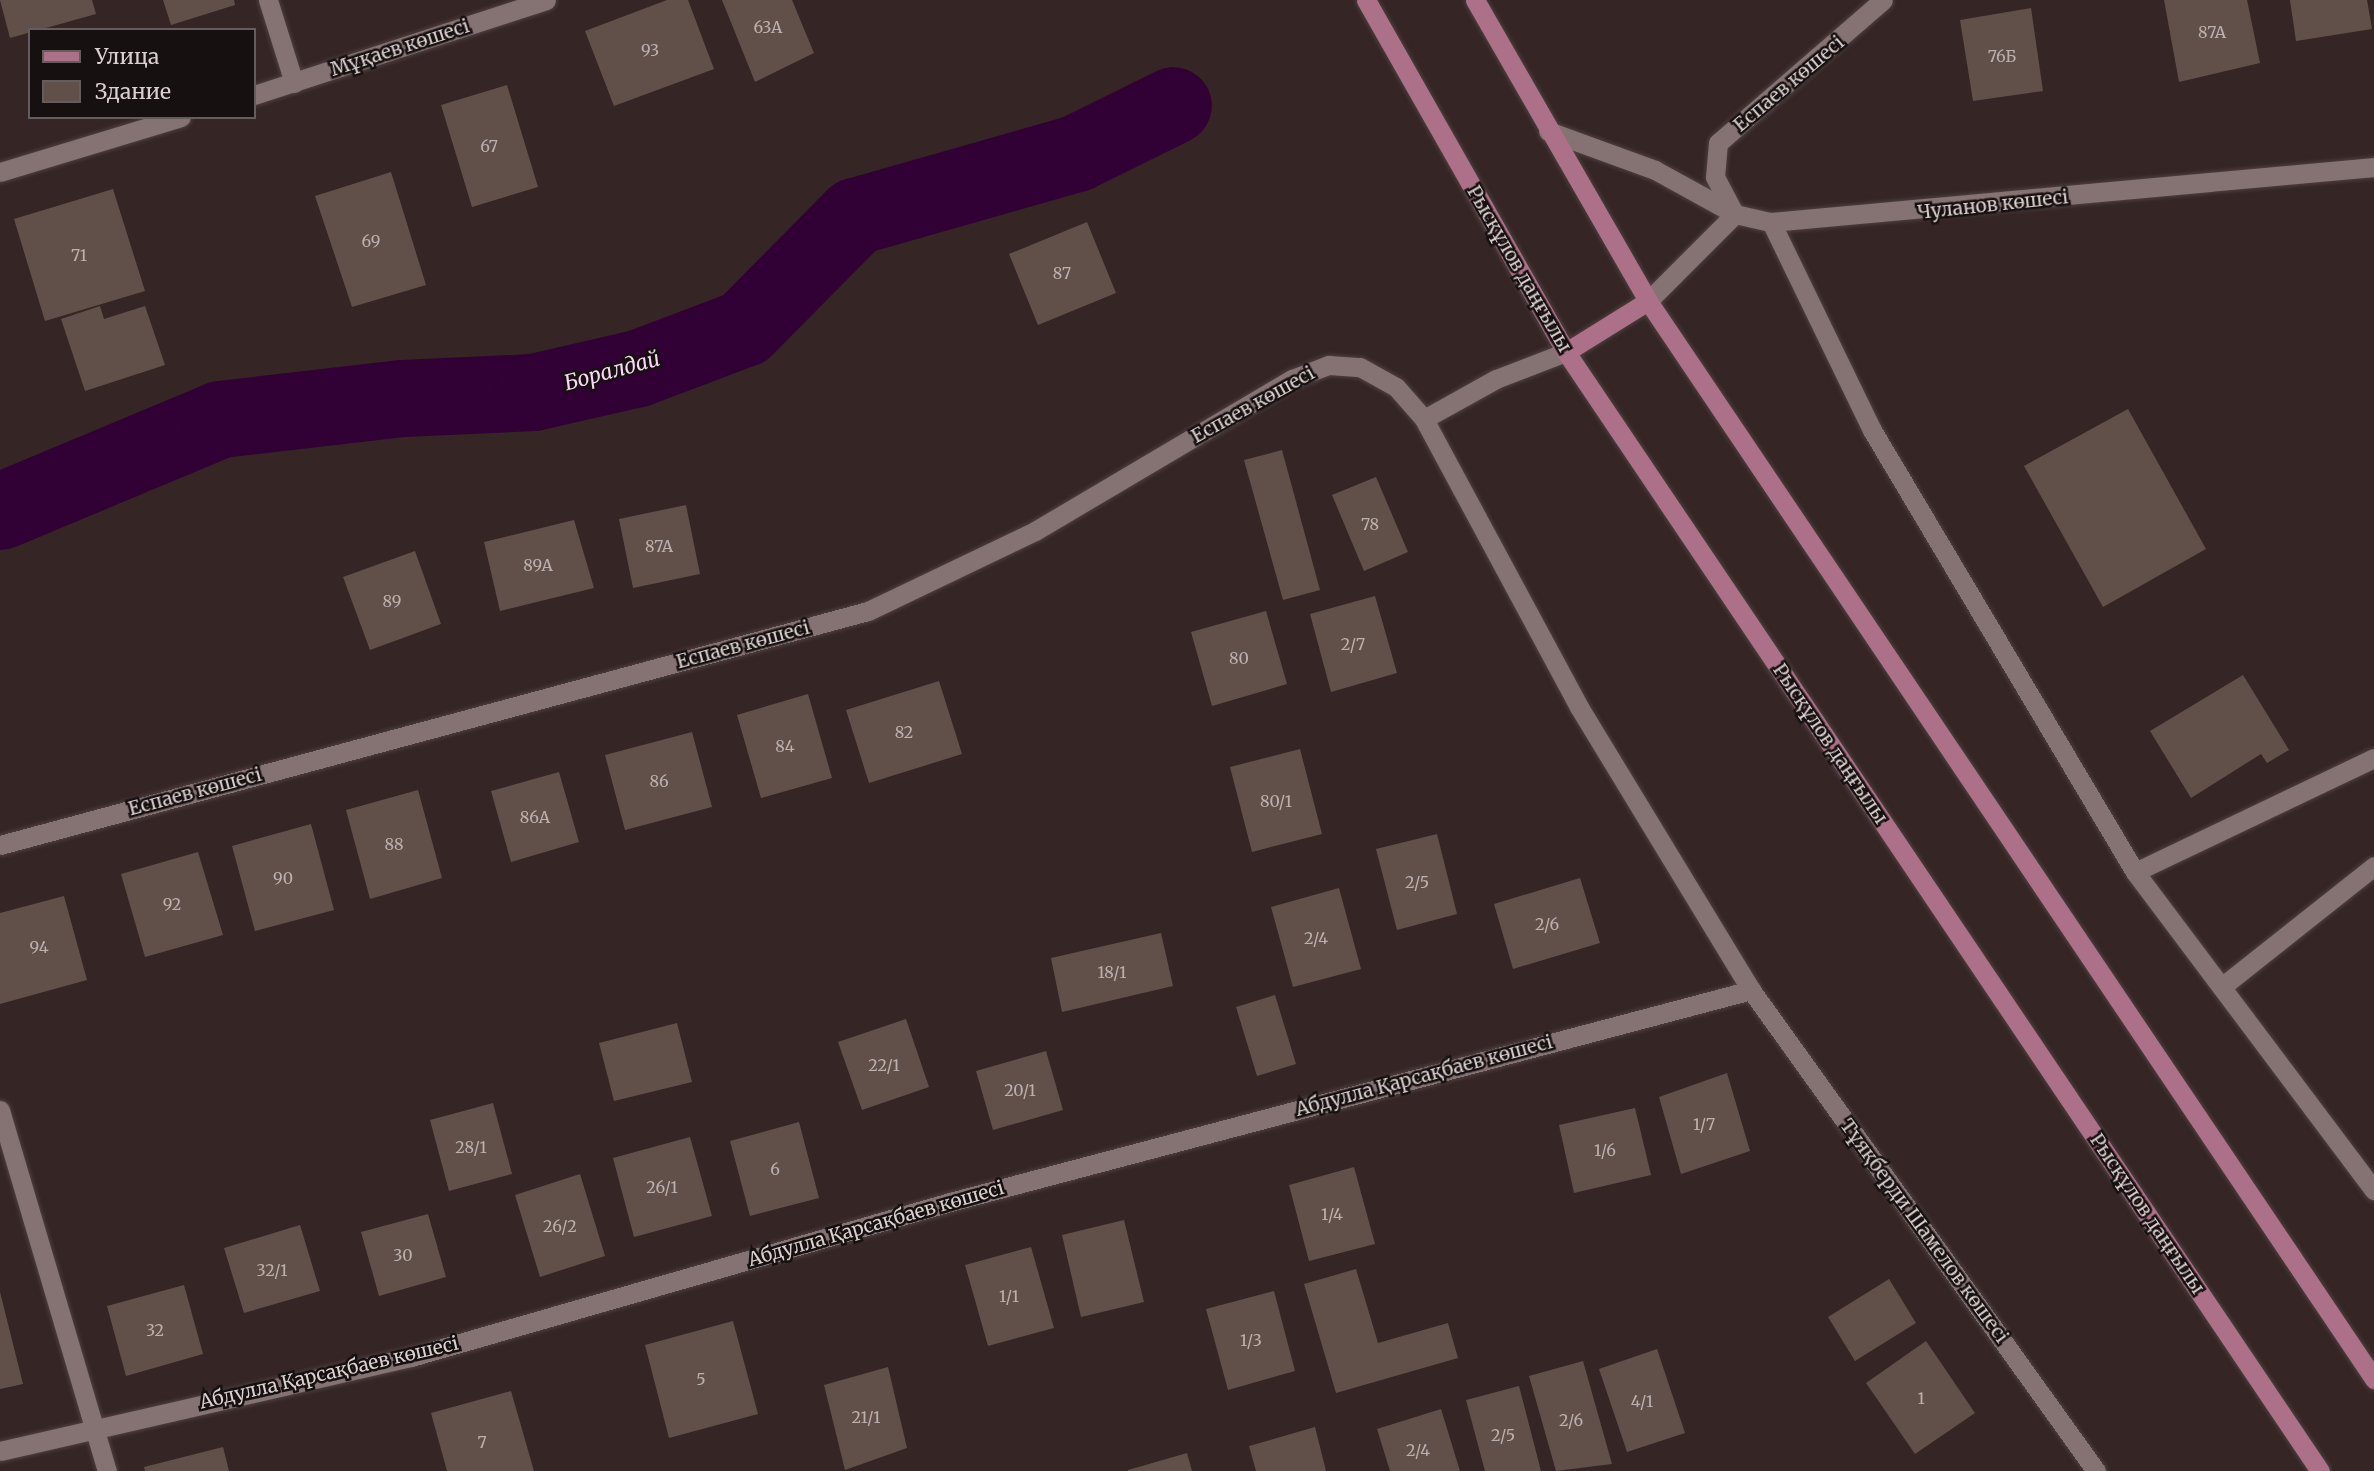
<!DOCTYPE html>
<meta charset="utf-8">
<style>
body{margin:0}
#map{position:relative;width:2374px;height:1471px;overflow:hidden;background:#352525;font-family:Merriweather,serif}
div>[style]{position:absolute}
.river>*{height:77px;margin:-38.5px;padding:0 38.5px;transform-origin:38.5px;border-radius:38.5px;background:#310034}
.building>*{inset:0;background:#61504a}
.roads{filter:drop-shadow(0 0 2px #4e4040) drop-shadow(0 0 2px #4e4040)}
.service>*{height:19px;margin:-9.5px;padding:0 9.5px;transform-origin:9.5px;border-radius:9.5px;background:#857272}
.minor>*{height:19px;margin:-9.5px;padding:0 9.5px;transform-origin:9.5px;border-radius:9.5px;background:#857272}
.tertiary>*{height:19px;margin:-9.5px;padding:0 9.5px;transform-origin:9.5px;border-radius:9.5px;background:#857272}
.primary>*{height:19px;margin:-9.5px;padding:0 9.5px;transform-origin:9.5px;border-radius:9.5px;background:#ad7089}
span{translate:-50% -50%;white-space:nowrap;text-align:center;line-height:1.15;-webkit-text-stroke:5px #171010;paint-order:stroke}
.number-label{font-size:16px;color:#bcb0ae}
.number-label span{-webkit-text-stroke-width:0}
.street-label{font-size:19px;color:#dbd0d0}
.water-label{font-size:21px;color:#f8d8f7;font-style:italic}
.legend{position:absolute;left:28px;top:28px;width:228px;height:91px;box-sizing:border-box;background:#171010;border:2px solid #655d5d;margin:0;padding:9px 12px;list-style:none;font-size:21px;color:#dbd0d0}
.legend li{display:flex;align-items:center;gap:14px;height:35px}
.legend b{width:35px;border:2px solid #655d5d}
</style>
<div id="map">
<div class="river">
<i style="left:0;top:511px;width:238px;rotate:-22.7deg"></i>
<i style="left:220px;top:419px;width:183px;rotate:-6.6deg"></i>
<i style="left:402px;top:398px;width:131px;rotate:-2.6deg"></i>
<i style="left:533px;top:392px;width:108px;rotate:-12.9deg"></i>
<i style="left:638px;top:368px;width:113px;rotate:-20.7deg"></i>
<i style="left:744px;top:328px;width:158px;rotate:-45.3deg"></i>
<i style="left:855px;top:216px;width:230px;rotate:-15.9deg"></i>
<i style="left:1076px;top:153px;width:108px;rotate:-26.3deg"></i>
</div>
<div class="building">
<i style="clip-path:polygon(0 0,92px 0,96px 14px,10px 38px)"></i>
<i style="clip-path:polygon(163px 0,234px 0,235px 5px,171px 25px)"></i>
<i style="clip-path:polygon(667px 0,688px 0,714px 69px,614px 106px,585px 31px)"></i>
<i style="clip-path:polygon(722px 0,792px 0,814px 53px,755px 82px)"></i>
<i style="clip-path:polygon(2164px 0,2247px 0,2260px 63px,2179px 82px)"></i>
<i style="clip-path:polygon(2290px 0,2367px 0,2372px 29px,2296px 41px)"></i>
<i style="clip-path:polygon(2031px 8px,2043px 91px,1973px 101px,1960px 20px)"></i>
<i style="clip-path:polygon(507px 85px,538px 187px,472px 207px,441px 105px)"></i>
<i style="clip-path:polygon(391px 172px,426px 285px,352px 307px,315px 196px)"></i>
<i style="clip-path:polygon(113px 189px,145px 291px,45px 321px,14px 219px)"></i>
<i style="clip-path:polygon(1087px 222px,1116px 293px,1038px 325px,1009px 254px)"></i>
<i style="clip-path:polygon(100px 306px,104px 319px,145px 306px,165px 365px,85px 391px,61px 319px)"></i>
<i style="clip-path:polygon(2128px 409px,2206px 549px,2103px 607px,2024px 466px)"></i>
<i style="clip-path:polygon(1282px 450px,1320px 590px,1283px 600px,1244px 460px)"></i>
<i style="clip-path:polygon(1376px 477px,1408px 552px,1364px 571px,1332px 495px)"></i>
<i style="clip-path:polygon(686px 505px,700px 574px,633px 588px,619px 519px)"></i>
<i style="clip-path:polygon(574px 520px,594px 588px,500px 611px,484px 542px)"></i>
<i style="clip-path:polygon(415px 551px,441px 624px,370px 650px,343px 577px)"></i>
<i style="clip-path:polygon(1375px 596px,1397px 673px,1331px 692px,1310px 614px)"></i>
<i style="clip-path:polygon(1266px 611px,1287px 684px,1212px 706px,1191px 632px)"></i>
<i style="clip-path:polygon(2243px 675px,2289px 750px,2267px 763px,2261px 754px,2191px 798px,2150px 731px)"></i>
<i style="clip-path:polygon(939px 681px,962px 754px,869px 783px,846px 710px)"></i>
<i style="clip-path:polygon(808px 694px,832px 778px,761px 798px,737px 715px)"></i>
<i style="clip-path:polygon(692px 732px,712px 807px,625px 830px,605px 755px)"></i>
<i style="clip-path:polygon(1300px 749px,1322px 834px,1252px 852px,1230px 767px)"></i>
<i style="clip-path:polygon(559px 772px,579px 842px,511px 862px,491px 791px)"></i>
<i style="clip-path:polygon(418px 790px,442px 878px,370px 899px,346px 810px)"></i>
<i style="clip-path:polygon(311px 824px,334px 910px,255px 931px,232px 846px)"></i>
<i style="clip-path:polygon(1437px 834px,1457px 914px,1397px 930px,1376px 849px)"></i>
<i style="clip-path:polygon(198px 852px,223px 935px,145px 957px,121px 874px)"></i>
<i style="clip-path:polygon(1580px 878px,1600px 943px,1513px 969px,1494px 904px)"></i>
<i style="clip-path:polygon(1339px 888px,1361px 969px,1293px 987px,1271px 907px)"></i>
<i style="clip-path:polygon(64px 896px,87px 980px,0 1004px,0 913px)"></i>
<i style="clip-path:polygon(1161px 933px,1173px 986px,1062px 1012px,1051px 958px)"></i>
<i style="clip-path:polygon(1275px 995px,1296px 1064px,1257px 1076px,1236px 1007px)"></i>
<i style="clip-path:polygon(906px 1019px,929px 1087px,862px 1110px,838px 1042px)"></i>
<i style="clip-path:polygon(677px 1023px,692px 1082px,614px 1101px,599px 1043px)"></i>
<i style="clip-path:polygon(1046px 1051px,1063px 1110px,993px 1130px,976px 1071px)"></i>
<i style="clip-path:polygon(1727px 1073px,1750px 1151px,1681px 1174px,1659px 1097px)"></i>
<i style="clip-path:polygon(493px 1103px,512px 1174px,449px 1191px,430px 1120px)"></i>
<i style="clip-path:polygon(1635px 1108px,1651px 1175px,1574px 1193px,1559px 1125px)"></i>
<i style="clip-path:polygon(799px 1122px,819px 1198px,750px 1216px,730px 1141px)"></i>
<i style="clip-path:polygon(690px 1137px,712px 1216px,634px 1237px,613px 1158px)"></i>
<i style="clip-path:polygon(1354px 1167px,1375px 1244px,1309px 1261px,1289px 1185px)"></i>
<i style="clip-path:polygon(580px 1174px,605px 1256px,540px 1277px,515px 1195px)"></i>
<i style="clip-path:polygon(428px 1214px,446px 1277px,379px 1296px,361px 1232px)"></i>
<i style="clip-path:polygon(1124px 1220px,1144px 1302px,1081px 1317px,1062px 1235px)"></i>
<i style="clip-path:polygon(300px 1225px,320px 1291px,244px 1313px,224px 1248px)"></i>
<i style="clip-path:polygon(1031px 1247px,1054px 1328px,988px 1346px,965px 1265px)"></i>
<i style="clip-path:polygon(1356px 1269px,1378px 1343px,1448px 1323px,1458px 1358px,1336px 1393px,1304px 1284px)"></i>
<i style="clip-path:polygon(1889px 1279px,1916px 1323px,1855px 1361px,1828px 1317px)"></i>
<i style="clip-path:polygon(184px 1285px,203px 1354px,126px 1376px,107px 1306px)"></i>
<i style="clip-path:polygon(1274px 1291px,1295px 1371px,1228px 1390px,1206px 1309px)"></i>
<i style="clip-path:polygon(0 1292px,23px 1384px,0 1389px)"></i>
<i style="clip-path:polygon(733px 1321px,758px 1414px,669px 1438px,645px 1345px)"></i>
<i style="clip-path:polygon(1926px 1341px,1975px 1413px,1915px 1454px,1866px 1383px)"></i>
<i style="clip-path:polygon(1657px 1349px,1685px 1433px,1627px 1452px,1599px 1369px)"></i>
<i style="clip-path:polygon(1583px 1361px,1612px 1464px,1556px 1471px,1529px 1376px)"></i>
<i style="clip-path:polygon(888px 1367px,907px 1448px,845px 1470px,824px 1385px)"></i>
<i style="clip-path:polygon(1519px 1386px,1541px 1471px,1485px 1471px,1466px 1400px)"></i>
<i style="clip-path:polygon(511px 1391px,534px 1471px,447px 1471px,431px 1413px)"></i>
<i style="clip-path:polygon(1441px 1409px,1460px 1471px,1390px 1471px,1377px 1429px)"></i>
<i style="clip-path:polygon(1315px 1427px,1326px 1471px,1256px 1471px,1249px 1446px)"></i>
<i style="clip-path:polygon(223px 1447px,229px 1471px,145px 1471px,144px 1467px)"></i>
<i style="clip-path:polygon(1187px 1453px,1192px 1471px,1128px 1471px,1128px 1470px)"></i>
</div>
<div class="roads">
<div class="service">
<i style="left:1771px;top:222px;width:231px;rotate:64.1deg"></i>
<i style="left:1872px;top:430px;width:514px;rotate:59.25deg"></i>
<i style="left:2135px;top:872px;width:398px;rotate:53.1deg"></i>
<i style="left:2135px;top:872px;width:265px;rotate:-25.5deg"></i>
<i style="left:2224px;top:985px;width:191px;rotate:-38.4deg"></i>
</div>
<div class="minor">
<i style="left:268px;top:0;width:87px;rotate:72.6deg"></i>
<i style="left:254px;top:95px;width:307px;rotate:-18deg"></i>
<i style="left:1548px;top:131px;width:114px;rotate:20deg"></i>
<i style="left:1655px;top:170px;width:91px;rotate:28.8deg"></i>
<i style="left:1735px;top:214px;width:37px;rotate:13deg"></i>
<i style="left:1771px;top:222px;width:606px;rotate:-5.21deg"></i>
<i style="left:0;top:172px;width:189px;rotate:-16.9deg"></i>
<i style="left:1734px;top:213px;width:41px;rotate:-117.8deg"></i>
<i style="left:1715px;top:177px;width:34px;rotate:-85deg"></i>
<i style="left:1718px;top:143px;width:218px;rotate:-40.9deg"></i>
<i style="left:1648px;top:301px;width:123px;rotate:-45deg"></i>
<i style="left:1424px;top:419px;width:327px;rotate:61.7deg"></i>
<i style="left:1579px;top:707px;width:331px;rotate:58.7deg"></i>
<i style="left:1751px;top:990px;width:592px;rotate:54.35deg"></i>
<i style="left:0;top:1110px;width:377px;rotate:73.5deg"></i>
<i style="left:0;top:1451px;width:422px;rotate:-12.9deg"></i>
<i style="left:411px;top:1357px;width:561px;rotate:-16.04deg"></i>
<i style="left:950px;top:1202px;width:829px;rotate:-14.82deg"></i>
</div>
<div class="tertiary">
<i style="left:0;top:845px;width:899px;rotate:-15.09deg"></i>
<i style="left:868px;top:611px;width:185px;rotate:-25.6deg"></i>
<i style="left:1035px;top:531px;width:299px;rotate:-30.6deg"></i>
<i style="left:1292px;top:379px;width:40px;rotate:-21deg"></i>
<i style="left:1329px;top:365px;width:31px;rotate:4deg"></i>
<i style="left:1360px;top:367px;width:41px;rotate:29.1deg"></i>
<i style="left:1396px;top:387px;width:43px;rotate:48.8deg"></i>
<i style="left:1424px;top:419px;width:82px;rotate:-29.1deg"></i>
<i style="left:1496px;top:379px;width:75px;rotate:-21.1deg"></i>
</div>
<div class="primary">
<i style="left:1366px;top:0;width:405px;rotate:60.4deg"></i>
<i style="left:1566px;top:352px;width:1349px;rotate:56.03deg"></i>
<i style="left:1475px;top:0;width:347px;rotate:60.1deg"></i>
<i style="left:1648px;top:301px;width:1300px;rotate:56.04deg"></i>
<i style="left:1566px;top:352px;width:97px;rotate:-31.9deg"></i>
</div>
</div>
<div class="number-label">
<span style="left:768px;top:27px">63А</span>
<span style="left:2212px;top:32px">87А</span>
<span style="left:650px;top:50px">93</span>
<span style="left:2002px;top:56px">76Б</span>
<span style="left:489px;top:146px">67</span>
<span style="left:371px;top:241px">69</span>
<span style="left:79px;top:255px">71</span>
<span style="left:1062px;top:273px">87</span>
<span style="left:1370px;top:524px">78</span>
<span style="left:659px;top:546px">87А</span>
<span style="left:538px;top:565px">89А</span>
<span style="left:392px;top:601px">89</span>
<span style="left:1353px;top:644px">2/7</span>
<span style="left:1239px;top:658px">80</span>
<span style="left:904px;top:732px">82</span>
<span style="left:785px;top:746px">84</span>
<span style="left:659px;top:781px">86</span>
<span style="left:1276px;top:801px">80/1</span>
<span style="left:535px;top:817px">86А</span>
<span style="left:394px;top:844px">88</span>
<span style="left:283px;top:878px">90</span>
<span style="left:1417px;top:882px">2/5</span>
<span style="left:172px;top:904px">92</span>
<span style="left:1547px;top:924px">2/6</span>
<span style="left:1316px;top:938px">2/4</span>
<span style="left:39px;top:947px">94</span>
<span style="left:1112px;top:972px">18/1</span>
<span style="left:884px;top:1065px">22/1</span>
<span style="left:1020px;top:1090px">20/1</span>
<span style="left:1704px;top:1124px">1/7</span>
<span style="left:471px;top:1147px">28/1</span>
<span style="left:1605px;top:1150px">1/6</span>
<span style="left:775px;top:1169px">6</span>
<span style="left:662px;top:1187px">26/1</span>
<span style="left:1332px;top:1214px">1/4</span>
<span style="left:560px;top:1226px">26/2</span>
<span style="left:403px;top:1255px">30</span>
<span style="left:272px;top:1270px">32/1</span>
<span style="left:1009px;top:1296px">1/1</span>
<span style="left:155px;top:1330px">32</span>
<span style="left:1251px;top:1340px">1/3</span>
<span style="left:701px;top:1379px">5</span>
<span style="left:1921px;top:1398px">1</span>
<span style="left:1642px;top:1401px">4/1</span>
<span style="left:866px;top:1417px">21/1</span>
<span style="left:1571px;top:1420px">2/6</span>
<span style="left:1503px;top:1435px">2/5</span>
<span style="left:482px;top:1442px">7</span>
<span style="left:1418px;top:1450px">2/4</span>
</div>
<div class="street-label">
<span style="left:400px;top:48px;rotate:-18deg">Мұқаев көшесі</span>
<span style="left:1789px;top:84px;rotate:-40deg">Еспаев көшесі</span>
<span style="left:1993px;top:205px;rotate:-6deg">Чуланов көшесі</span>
<span style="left:1519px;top:269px;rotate:60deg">Рысқұлов даңғылы</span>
<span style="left:1253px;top:405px;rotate:-29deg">Еспаев көшесі</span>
<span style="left:743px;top:645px;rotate:-15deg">Еспаев көшесі</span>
<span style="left:1830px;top:744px;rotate:56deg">Рысқұлов даңғылы</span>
<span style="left:195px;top:792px;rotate:-15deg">Еспаев көшесі</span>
<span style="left:1424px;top:1076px;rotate:-15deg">Абдулла Қарсақбаев көшесі</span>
<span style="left:2147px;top:1214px;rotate:56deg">Рысқұлов даңғылы</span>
<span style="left:876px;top:1224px;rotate:-16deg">Абдулла Қарсақбаев көшесі</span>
<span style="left:1924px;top:1231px;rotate:54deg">Тұяқберди Шамелов көшесі</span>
<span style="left:329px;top:1373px;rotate:-13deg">Абдулла Қарсақбаев көшесі</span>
</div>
<div class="water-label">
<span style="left:612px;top:371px;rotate:-15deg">Боралдай</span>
</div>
<ul class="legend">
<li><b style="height:9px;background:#ad7089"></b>Улица</li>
<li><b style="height:19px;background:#61504a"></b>Здание</li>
</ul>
</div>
